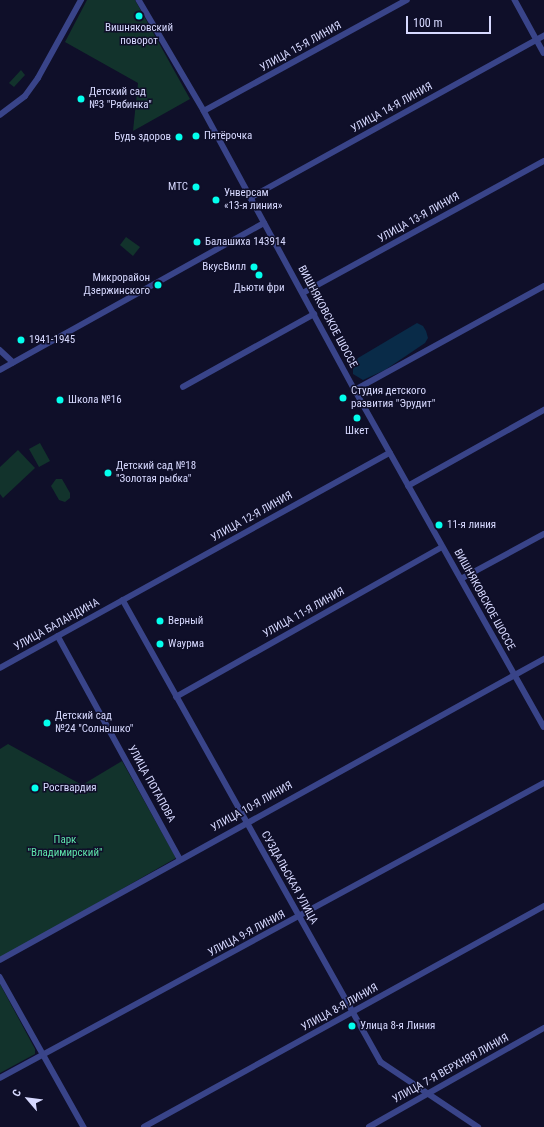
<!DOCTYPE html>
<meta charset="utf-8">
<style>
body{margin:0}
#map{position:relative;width:544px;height:1127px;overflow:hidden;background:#0f0f29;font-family:"Roboto Condensed",sans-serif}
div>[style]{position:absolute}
.green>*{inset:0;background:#12332c}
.water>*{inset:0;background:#092b48}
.minor>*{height:5.5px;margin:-2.75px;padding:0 2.75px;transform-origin:2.75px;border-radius:2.75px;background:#394489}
.dots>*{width:11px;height:11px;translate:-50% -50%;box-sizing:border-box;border:2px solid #0f0f29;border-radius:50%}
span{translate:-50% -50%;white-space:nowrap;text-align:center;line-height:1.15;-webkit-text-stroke:3px #0f0f29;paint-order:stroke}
.poi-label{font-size:11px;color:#d7d9ff}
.left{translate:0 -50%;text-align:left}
.right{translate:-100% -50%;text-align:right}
.street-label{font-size:11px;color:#d7d9ff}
.park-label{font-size:11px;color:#5ee4ab}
.north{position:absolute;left:8px;top:1079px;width:40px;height:40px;-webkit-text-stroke:3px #0f0f29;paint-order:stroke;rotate:298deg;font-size:11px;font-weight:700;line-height:16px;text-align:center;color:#d7d9ff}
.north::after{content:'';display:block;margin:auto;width:14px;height:18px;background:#d7d9ff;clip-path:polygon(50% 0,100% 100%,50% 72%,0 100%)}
.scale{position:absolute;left:406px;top:16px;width:85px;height:18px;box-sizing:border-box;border:2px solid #d7d9ff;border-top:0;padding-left:5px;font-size:12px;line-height:14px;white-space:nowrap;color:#d7d9ff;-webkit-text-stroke:3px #0f0f29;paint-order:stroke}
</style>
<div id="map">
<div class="green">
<i style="clip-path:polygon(87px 0,135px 0,190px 99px,133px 131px,138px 83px,65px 42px)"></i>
<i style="clip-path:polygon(21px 70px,25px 75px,14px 87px,9px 83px)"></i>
<i style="clip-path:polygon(126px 237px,140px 247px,133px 256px,120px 245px)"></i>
<i style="clip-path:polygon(40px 443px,50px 461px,39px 467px,29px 449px)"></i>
<i style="clip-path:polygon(18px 450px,35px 468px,3px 498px,0 494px,0 467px)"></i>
<i style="clip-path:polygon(56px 479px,62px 479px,70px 493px,70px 498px,65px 502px,59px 500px,51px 486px)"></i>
<i style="clip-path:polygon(8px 744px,82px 785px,122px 761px,176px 858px,0 959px,0 749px)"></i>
<i style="clip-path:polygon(0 984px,35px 1049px,35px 1054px,0 1073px)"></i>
</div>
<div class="water">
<i style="clip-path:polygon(417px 323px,423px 326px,426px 331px,428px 338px,425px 343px,385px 370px,363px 380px,353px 374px,353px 367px,358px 358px)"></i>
</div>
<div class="minor">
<i style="left:139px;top:0;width:129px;rotate:59.6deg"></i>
<i style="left:204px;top:111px;width:317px;rotate:61.6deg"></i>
<i style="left:355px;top:390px;width:386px;rotate:60.7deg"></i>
<i style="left:515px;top:0;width:60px;rotate:61.3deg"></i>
<i style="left:204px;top:111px;width:231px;rotate:-28.7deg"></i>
<i style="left:0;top:115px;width:31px;rotate:-37deg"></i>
<i style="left:25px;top:96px;width:22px;rotate:-54deg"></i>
<i style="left:38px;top:78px;width:89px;rotate:-61.1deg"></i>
<i style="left:250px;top:198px;width:336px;rotate:-28.9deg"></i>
<i style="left:303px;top:293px;width:275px;rotate:-28.7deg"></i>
<i style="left:0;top:350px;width:18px;rotate:43deg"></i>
<i style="left:0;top:370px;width:302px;rotate:-29.1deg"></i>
<i style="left:183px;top:387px;width:150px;rotate:-29.1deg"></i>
<i style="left:355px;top:390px;width:216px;rotate:-28.8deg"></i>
<i style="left:408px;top:486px;width:156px;rotate:-29.2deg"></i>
<i style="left:461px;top:579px;width:94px;rotate:-28.5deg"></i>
<i style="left:123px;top:600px;width:529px;rotate:60.82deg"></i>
<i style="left:381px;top:1062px;width:117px;rotate:33.8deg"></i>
<i style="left:58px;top:636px;width:254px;rotate:61.3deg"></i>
<i style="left:0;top:668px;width:445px;rotate:-28.9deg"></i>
<i style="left:176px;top:697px;width:305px;rotate:-29.4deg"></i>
<i style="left:0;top:960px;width:622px;rotate:-28.96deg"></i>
<i style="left:0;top:977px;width:172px;rotate:60.8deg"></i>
<i style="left:0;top:1078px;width:619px;rotate:-28.47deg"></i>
<i style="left:144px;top:1127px;width:457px;rotate:-28.9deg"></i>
<i style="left:369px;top:1127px;width:201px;rotate:-29.5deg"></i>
</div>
<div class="dots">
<i style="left:139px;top:16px;background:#03ffed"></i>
<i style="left:81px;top:99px;background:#03ffed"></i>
<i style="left:196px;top:136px;background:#03ffed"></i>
<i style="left:179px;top:137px;background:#03ffed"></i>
<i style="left:196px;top:187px;background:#03ffed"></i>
<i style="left:216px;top:200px;background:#03ffed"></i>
<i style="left:197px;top:242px;background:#03ffed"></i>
<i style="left:254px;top:267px;background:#03ffed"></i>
<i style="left:259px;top:275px;background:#03ffed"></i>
<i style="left:158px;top:285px;background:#03ffed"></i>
<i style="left:21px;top:340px;background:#03ffed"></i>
<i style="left:343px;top:398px;background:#03ffed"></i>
<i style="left:60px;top:400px;background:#03ffed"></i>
<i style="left:357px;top:418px;background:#03ffed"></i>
<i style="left:108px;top:473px;background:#03ffed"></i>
<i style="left:439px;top:525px;background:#03ffed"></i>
<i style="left:160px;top:621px;background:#03ffed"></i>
<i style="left:160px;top:644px;background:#03ffed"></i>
<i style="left:47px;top:723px;background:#03ffed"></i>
<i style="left:35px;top:788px;background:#03ffed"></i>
<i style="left:352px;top:1026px;background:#03ffed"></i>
</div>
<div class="poi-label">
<span style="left:139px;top:35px">Вишняковский<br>поворот</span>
<span class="left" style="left:89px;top:99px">Детский сад<br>№3 "Рябинка"</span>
<span class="left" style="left:204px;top:136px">Пятёрочка</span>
<span class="right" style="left:171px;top:137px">Будь здоров</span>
<span class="right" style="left:188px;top:187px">МТС</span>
<span class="left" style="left:224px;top:200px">Унверсам<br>«13-я линия»</span>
<span class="left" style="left:205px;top:242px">Балашиха 143914</span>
<span class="right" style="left:246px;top:267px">ВкусВилл</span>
<span class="right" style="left:150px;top:285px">Микрорайон<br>Дзержинского</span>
<span style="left:259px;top:288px">Дьюти фри</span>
<span class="left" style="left:29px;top:340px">1941-1945</span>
<span class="left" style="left:351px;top:398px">Студия детского<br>развития "Эрудит"</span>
<span class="left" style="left:68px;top:400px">Школа №16</span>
<span style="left:357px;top:431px">Шкет</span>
<span class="left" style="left:116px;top:473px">Детский сад №18<br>"Золотая рыбка"</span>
<span class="left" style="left:447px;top:525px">11-я линия</span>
<span class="left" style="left:168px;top:621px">Верный</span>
<span class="left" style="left:168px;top:644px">Wаурма</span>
<span class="left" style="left:55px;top:723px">Детский сад<br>№24 "Солнышко"</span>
<span class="left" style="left:43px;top:788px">Росгвардия</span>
<span class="left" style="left:360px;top:1026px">Улица 8-я Линия</span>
</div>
<div class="street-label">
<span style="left:301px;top:47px;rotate:-29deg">УЛИЦА 15-Я ЛИНИЯ</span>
<span style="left:392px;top:108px;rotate:-29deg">УЛИЦА 14-Я ЛИНИЯ</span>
<span style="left:419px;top:218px;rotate:-29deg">УЛИЦА 13-Я ЛИНИЯ</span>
<span style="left:327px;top:317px;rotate:62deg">ВИШНЯКОВСКОЕ ШОССЕ</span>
<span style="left:252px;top:517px;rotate:-29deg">УЛИЦА 12-Я ЛИНИЯ</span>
<span style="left:484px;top:600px;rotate:61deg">ВИШНЯКОВСКОЕ ШОССЕ</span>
<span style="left:304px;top:613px;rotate:-29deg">УЛИЦА 11-Я ЛИНИЯ</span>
<span style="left:57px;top:625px;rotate:-29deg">УЛИЦА БАЛАНДИНА</span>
<span style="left:151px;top:784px;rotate:61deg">УЛИЦА ПОТАПОВА</span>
<span style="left:252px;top:807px;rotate:-29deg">УЛИЦА 10-Я ЛИНИЯ</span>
<span style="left:289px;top:878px;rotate:61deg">СУЗДАЛЬСКАЯ УЛИЦА</span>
<span style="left:247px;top:934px;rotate:-28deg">УЛИЦА 9-Я ЛИНИЯ</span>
<span style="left:340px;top:1008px;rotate:-29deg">УЛИЦА 8-Я ЛИНИЯ</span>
<span style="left:451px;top:1069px;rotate:-29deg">УЛИЦА 7-Я ВЕРХНЯЯ ЛИНИЯ</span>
</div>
<div class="park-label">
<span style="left:65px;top:847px">Парк<br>"Владимирский"</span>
</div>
<div class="north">С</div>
<div class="scale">100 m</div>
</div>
